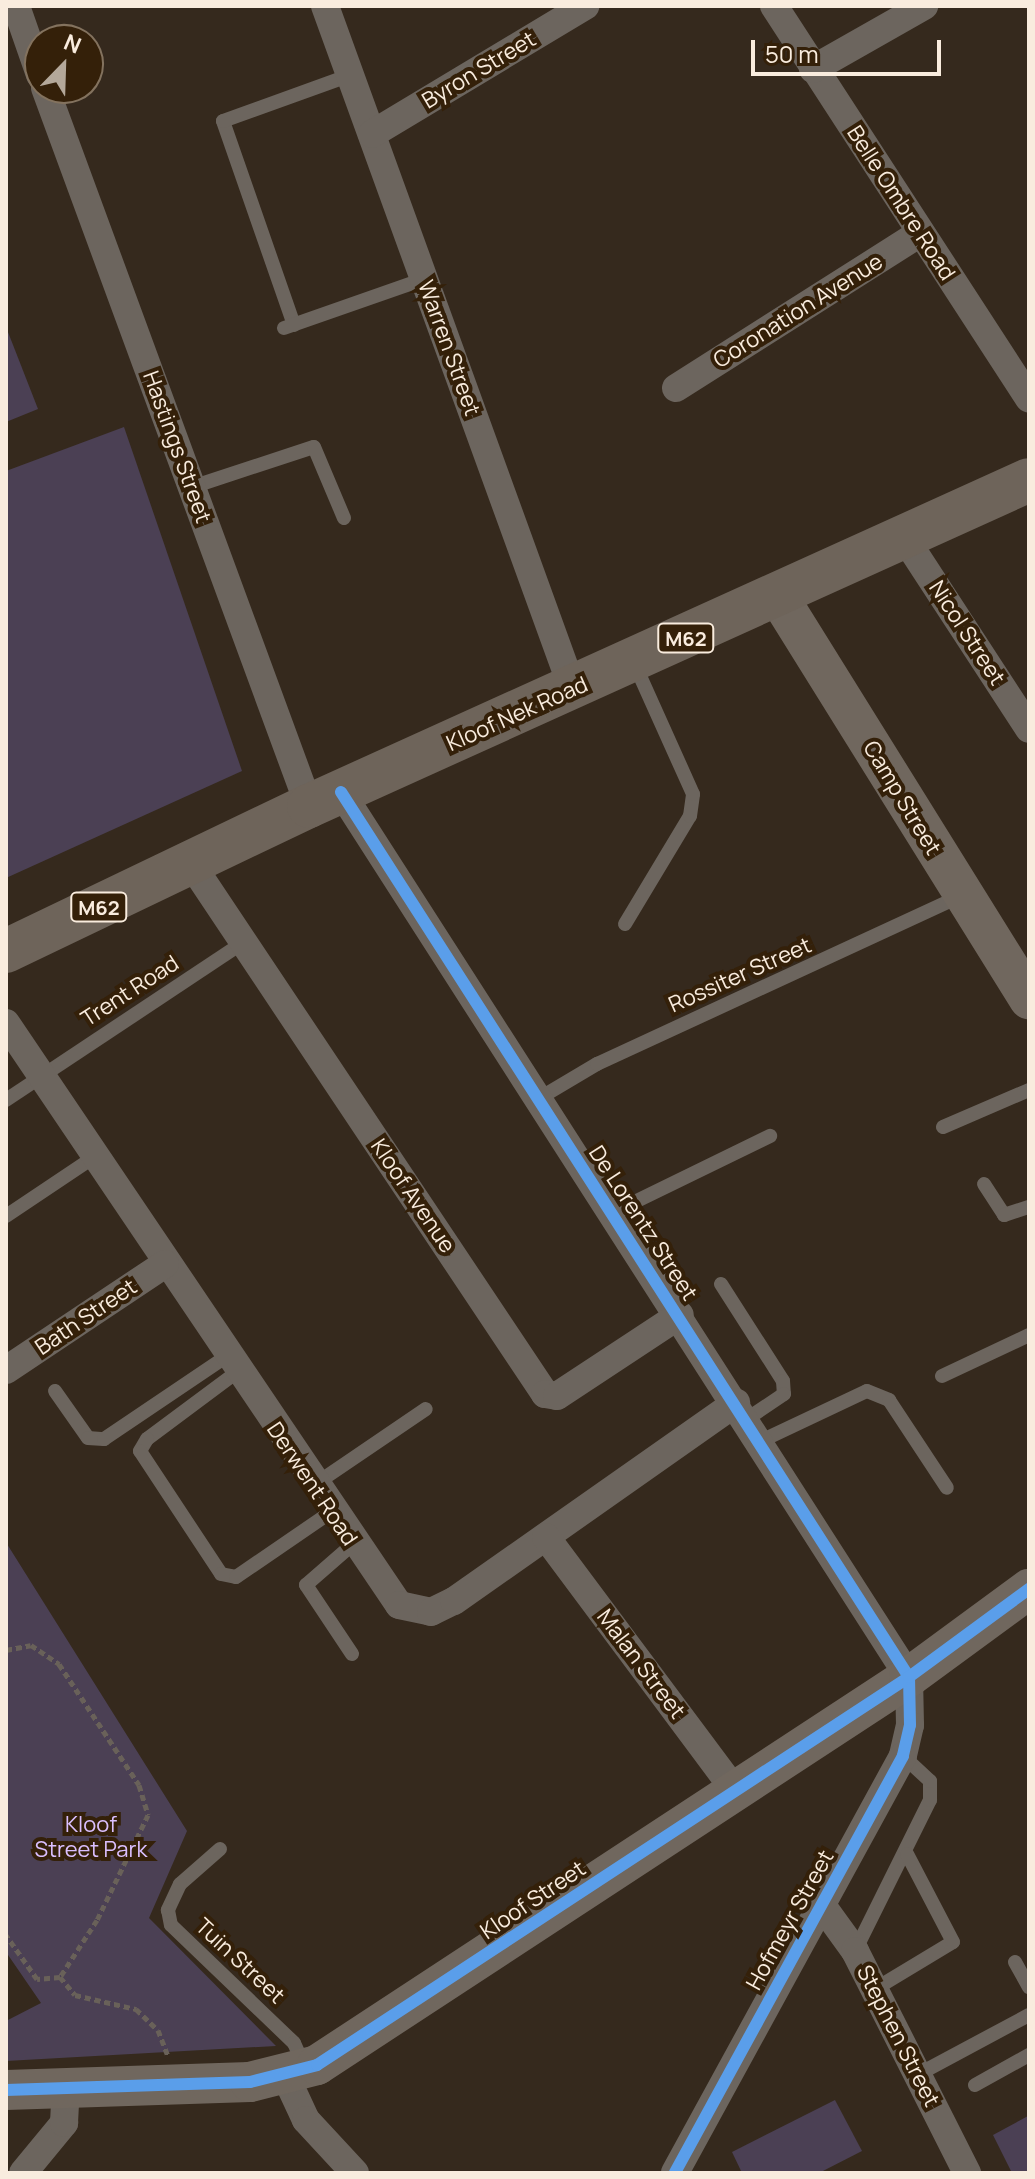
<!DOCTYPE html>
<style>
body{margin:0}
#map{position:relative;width:1035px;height:2179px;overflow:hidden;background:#35291d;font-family:Manrope,sans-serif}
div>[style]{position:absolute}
.green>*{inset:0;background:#4b4054}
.path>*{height:5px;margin-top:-2.5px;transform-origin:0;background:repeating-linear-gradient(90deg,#696159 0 6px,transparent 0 10px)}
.lane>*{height:14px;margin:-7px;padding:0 7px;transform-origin:7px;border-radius:7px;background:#6c655e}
.street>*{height:28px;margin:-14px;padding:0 14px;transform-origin:14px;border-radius:14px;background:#6c655e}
.secondary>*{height:40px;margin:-20px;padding:0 20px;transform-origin:20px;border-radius:20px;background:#70675e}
.primary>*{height:44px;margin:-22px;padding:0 22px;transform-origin:22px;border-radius:22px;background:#6e645a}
.cycleway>*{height:12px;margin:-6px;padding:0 6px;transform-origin:6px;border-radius:6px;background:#5a9eea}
span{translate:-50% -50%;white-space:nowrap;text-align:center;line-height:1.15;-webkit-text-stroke:8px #342009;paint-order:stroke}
.shield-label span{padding:2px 6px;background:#342009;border:2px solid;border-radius:6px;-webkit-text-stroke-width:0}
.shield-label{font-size:20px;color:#f9ecde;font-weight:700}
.street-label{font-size:22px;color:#f9ecde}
.park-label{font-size:22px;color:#dabffe}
.frame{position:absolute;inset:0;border:8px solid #f9ecde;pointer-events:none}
.north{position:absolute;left:24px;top:24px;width:80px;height:80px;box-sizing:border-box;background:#342009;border:2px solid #83725e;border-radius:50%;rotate:23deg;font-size:22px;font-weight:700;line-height:32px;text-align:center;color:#f9ecde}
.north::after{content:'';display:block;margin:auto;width:28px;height:36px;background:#b4a89a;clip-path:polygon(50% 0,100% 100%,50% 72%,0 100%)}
.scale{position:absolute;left:751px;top:40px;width:190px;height:36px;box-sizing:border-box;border:4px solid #f9ecde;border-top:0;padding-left:10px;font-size:24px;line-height:28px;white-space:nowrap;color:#f9ecde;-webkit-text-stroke:6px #342009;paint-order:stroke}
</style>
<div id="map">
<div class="green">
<i style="clip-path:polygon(6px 327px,38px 409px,6px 422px)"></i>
<i style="clip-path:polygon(124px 427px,242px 771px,6px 878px,6px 471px)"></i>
<i style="clip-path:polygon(7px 1544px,187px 1831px,149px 1918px,276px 2046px,6px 2061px,6px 2021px,41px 2003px,6px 1952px)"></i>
<i style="clip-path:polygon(835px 2100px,862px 2151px,819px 2173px,742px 2173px,732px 2152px)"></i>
<i style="clip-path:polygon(1028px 2116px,1029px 2173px,1012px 2173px,993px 2135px)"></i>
</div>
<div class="path">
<i style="left:6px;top:1650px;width:25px;rotate:-11deg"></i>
<i style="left:31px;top:1645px;width:34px;rotate:34deg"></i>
<i style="left:59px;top:1664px;width:145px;rotate:56.5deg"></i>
<i style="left:139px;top:1785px;width:31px;rotate:73deg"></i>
<i style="left:148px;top:1815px;width:117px;rotate:115.9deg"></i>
<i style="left:97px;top:1920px;width:68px;rotate:123deg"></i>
<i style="left:60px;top:1977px;width:23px;rotate:175deg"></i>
<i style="left:37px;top:1979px;width:54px;rotate:-125.2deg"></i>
<i style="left:60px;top:1977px;width:23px;rotate:50deg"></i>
<i style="left:75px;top:1995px;width:63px;rotate:12.9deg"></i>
<i style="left:136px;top:2009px;width:30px;rotate:44deg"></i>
<i style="left:158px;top:2030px;width:28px;rotate:69deg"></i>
</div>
<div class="lane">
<i style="left:294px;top:325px;width:216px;rotate:-109.2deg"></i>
<i style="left:223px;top:121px;width:136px;rotate:-19.8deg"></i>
<i style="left:284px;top:328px;width:148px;rotate:-19.3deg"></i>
<i style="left:192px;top:487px;width:128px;rotate:-18.2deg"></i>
<i style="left:314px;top:447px;width:77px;rotate:67.1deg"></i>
<i style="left:625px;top:924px;width:126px;rotate:-59deg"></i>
<i style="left:690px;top:816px;width:22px;rotate:-82deg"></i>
<i style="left:693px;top:794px;width:144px;rotate:-114.2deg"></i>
<i style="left:538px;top:1099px;width:69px;rotate:-30.7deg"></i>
<i style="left:597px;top:1064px;width:402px;rotate:-24.8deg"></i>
<i style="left:6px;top:1100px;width:286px;rotate:-33.6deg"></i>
<i style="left:943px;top:1127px;width:94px;rotate:-23.3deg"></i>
<i style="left:984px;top:1184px;width:37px;rotate:57deg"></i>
<i style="left:1004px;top:1215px;width:26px;rotate:-18deg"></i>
<i style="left:612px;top:1213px;width:176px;rotate:-26deg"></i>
<i style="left:6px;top:1216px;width:106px;rotate:-33.8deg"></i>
<i style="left:721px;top:1284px;width:115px;rotate:57.4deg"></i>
<i style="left:783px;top:1381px;width:13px;rotate:86deg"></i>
<i style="left:784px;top:1394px;width:45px;rotate:146deg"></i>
<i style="left:237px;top:1372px;width:112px;rotate:143.3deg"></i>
<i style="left:147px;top:1439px;width:14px;rotate:120deg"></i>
<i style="left:140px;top:1451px;width:147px;rotate:56.6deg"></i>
<i style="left:221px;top:1574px;width:15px;rotate:11deg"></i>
<i style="left:236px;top:1577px;width:115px;rotate:-34.4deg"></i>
<i style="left:942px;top:1376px;width:96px;rotate:-25.2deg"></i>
<i style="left:55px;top:1391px;width:57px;rotate:54.9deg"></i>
<i style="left:88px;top:1438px;width:16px;rotate:4deg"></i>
<i style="left:104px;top:1439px;width:148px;rotate:-34deg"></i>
<i style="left:761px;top:1441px;width:117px;rotate:-25.3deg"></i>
<i style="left:867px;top:1391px;width:24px;rotate:22deg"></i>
<i style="left:889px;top:1400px;width:105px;rotate:56.6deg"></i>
<i style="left:314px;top:1485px;width:135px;rotate:-34.2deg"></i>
<i style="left:352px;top:1654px;width:83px;rotate:-123.7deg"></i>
<i style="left:306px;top:1585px;width:62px;rotate:-41.1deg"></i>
<i style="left:220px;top:1849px;width:53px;rotate:138.8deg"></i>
<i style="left:180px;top:1884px;width:29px;rotate:115deg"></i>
<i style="left:168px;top:1910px;width:15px;rotate:79deg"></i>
<i style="left:171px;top:1925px;width:170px;rotate:43.8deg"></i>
<i style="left:294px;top:2043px;width:24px;rotate:66deg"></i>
<i style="left:855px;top:1951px;width:169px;rotate:-63.6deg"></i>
<i style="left:930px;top:1800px;width:19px;rotate:-90deg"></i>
<i style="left:930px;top:1781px;width:37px;rotate:-137deg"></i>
<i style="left:1015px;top:1962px;width:29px;rotate:61deg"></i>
<i style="left:875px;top:1989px;width:91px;rotate:-31.1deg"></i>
<i style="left:953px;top:1942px;width:99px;rotate:-117.6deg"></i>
<i style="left:917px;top:2075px;width:127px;rotate:-28.2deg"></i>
<i style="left:975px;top:2085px;width:62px;rotate:-29.1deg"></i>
</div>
<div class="street">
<i style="left:16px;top:6px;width:73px;rotate:70.8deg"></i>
<i style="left:325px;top:6px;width:728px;rotate:70.07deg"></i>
<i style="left:774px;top:6px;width:468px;rotate:57deg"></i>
<i style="left:813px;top:69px;width:128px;rotate:-29.6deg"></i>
<i style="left:45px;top:88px;width:765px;rotate:69.81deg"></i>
<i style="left:372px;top:134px;width:249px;rotate:-31deg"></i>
<i style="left:676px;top:388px;width:289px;rotate:-32.4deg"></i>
<i style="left:904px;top:537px;width:229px;rotate:56.9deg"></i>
<i style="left:341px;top:792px;width:1052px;rotate:57.31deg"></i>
<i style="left:909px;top:1677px;width:48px;rotate:88.8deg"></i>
<i style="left:910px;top:1725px;width:32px;rotate:103deg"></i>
<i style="left:903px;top:1756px;width:475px;rotate:118.7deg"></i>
<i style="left:192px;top:865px;width:636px;rotate:56.28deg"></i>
<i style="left:545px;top:1394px;width:12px;rotate:9deg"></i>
<i style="left:557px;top:1396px;width:147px;rotate:-33.4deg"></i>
<i style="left:6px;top:1023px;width:702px;rotate:55.97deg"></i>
<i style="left:399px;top:1605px;width:33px;rotate:12deg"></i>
<i style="left:431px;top:1612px;width:25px;rotate:-26deg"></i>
<i style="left:454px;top:1601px;width:345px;rotate:-35.1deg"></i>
<i style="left:6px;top:1370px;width:191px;rotate:-33.7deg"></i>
<i style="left:546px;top:1537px;width:317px;rotate:53.3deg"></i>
<i style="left:821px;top:1904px;width:58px;rotate:54.1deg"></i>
<i style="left:855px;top:1951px;width:249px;rotate:63.2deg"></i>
<i style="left:286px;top:2077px;width:47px;rotate:65.1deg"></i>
<i style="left:306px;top:2120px;width:72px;rotate:47.2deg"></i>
<i style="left:23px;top:2173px;width:65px;rotate:-50.6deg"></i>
<i style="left:64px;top:2123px;width:35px;rotate:-87deg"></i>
</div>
<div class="secondary">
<i style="left:778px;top:596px;width:475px;rotate:58.1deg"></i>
<i style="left:6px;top:2090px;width:244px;rotate:-1.9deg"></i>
<i style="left:250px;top:2082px;width:69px;rotate:-14.2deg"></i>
<i style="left:317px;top:2065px;width:708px;rotate:-33.24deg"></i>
<i style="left:909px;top:1677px;width:149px;rotate:-36.3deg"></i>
</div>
<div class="primary">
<i style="left:6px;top:951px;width:336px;rotate:-25.6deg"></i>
<i style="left:309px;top:806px;width:790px;rotate:-24.36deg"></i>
</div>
<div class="cycleway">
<i style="left:341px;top:792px;width:1052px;rotate:57.31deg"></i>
<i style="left:909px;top:1677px;width:48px;rotate:88.8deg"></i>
<i style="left:910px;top:1725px;width:32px;rotate:103deg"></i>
<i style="left:903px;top:1756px;width:475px;rotate:118.7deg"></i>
<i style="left:6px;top:2090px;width:244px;rotate:-1.9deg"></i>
<i style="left:250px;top:2082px;width:69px;rotate:-14.2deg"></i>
<i style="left:317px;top:2065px;width:708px;rotate:-33.24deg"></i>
<i style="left:909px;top:1677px;width:149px;rotate:-36.3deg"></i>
</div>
<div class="shield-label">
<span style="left:686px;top:638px">M62</span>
<span style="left:99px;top:907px">M62</span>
</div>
<div class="street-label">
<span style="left:479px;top:70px;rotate:-31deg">Byron Street</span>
<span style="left:901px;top:203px;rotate:57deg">Belle Ombre Road</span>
<span style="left:798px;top:311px;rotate:-32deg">Coronation Avenue</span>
<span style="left:449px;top:348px;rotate:70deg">Warren Street</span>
<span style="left:177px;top:447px;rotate:70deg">Hastings Street</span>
<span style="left:967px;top:633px;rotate:57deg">Nicol Street</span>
<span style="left:517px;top:714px;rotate:-24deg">Kloof Nek Road</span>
<span style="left:902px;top:798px;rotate:59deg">Camp Street</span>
<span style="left:740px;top:975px;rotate:-24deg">Rossiter Street</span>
<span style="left:130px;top:991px;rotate:-33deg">Trent Road</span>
<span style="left:413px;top:1196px;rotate:56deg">Kloof Avenue</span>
<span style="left:643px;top:1223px;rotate:57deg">De Lorentz Street</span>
<span style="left:86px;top:1317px;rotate:-34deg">Bath Street</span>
<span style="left:312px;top:1484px;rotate:56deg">Derwent Road</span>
<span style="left:641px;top:1664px;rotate:53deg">Malan Street</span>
<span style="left:533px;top:1900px;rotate:-34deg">Kloof Street</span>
<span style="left:790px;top:1920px;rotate:-61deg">Hofmeyr Street</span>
<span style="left:240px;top:1961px;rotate:43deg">Tuin Street</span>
<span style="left:898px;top:2036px;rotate:63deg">Stephen Street</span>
</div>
<div class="park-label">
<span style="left:91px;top:1837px">Kloof<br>Street Park</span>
</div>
<div class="frame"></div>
<div class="north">N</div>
<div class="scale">50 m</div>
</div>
